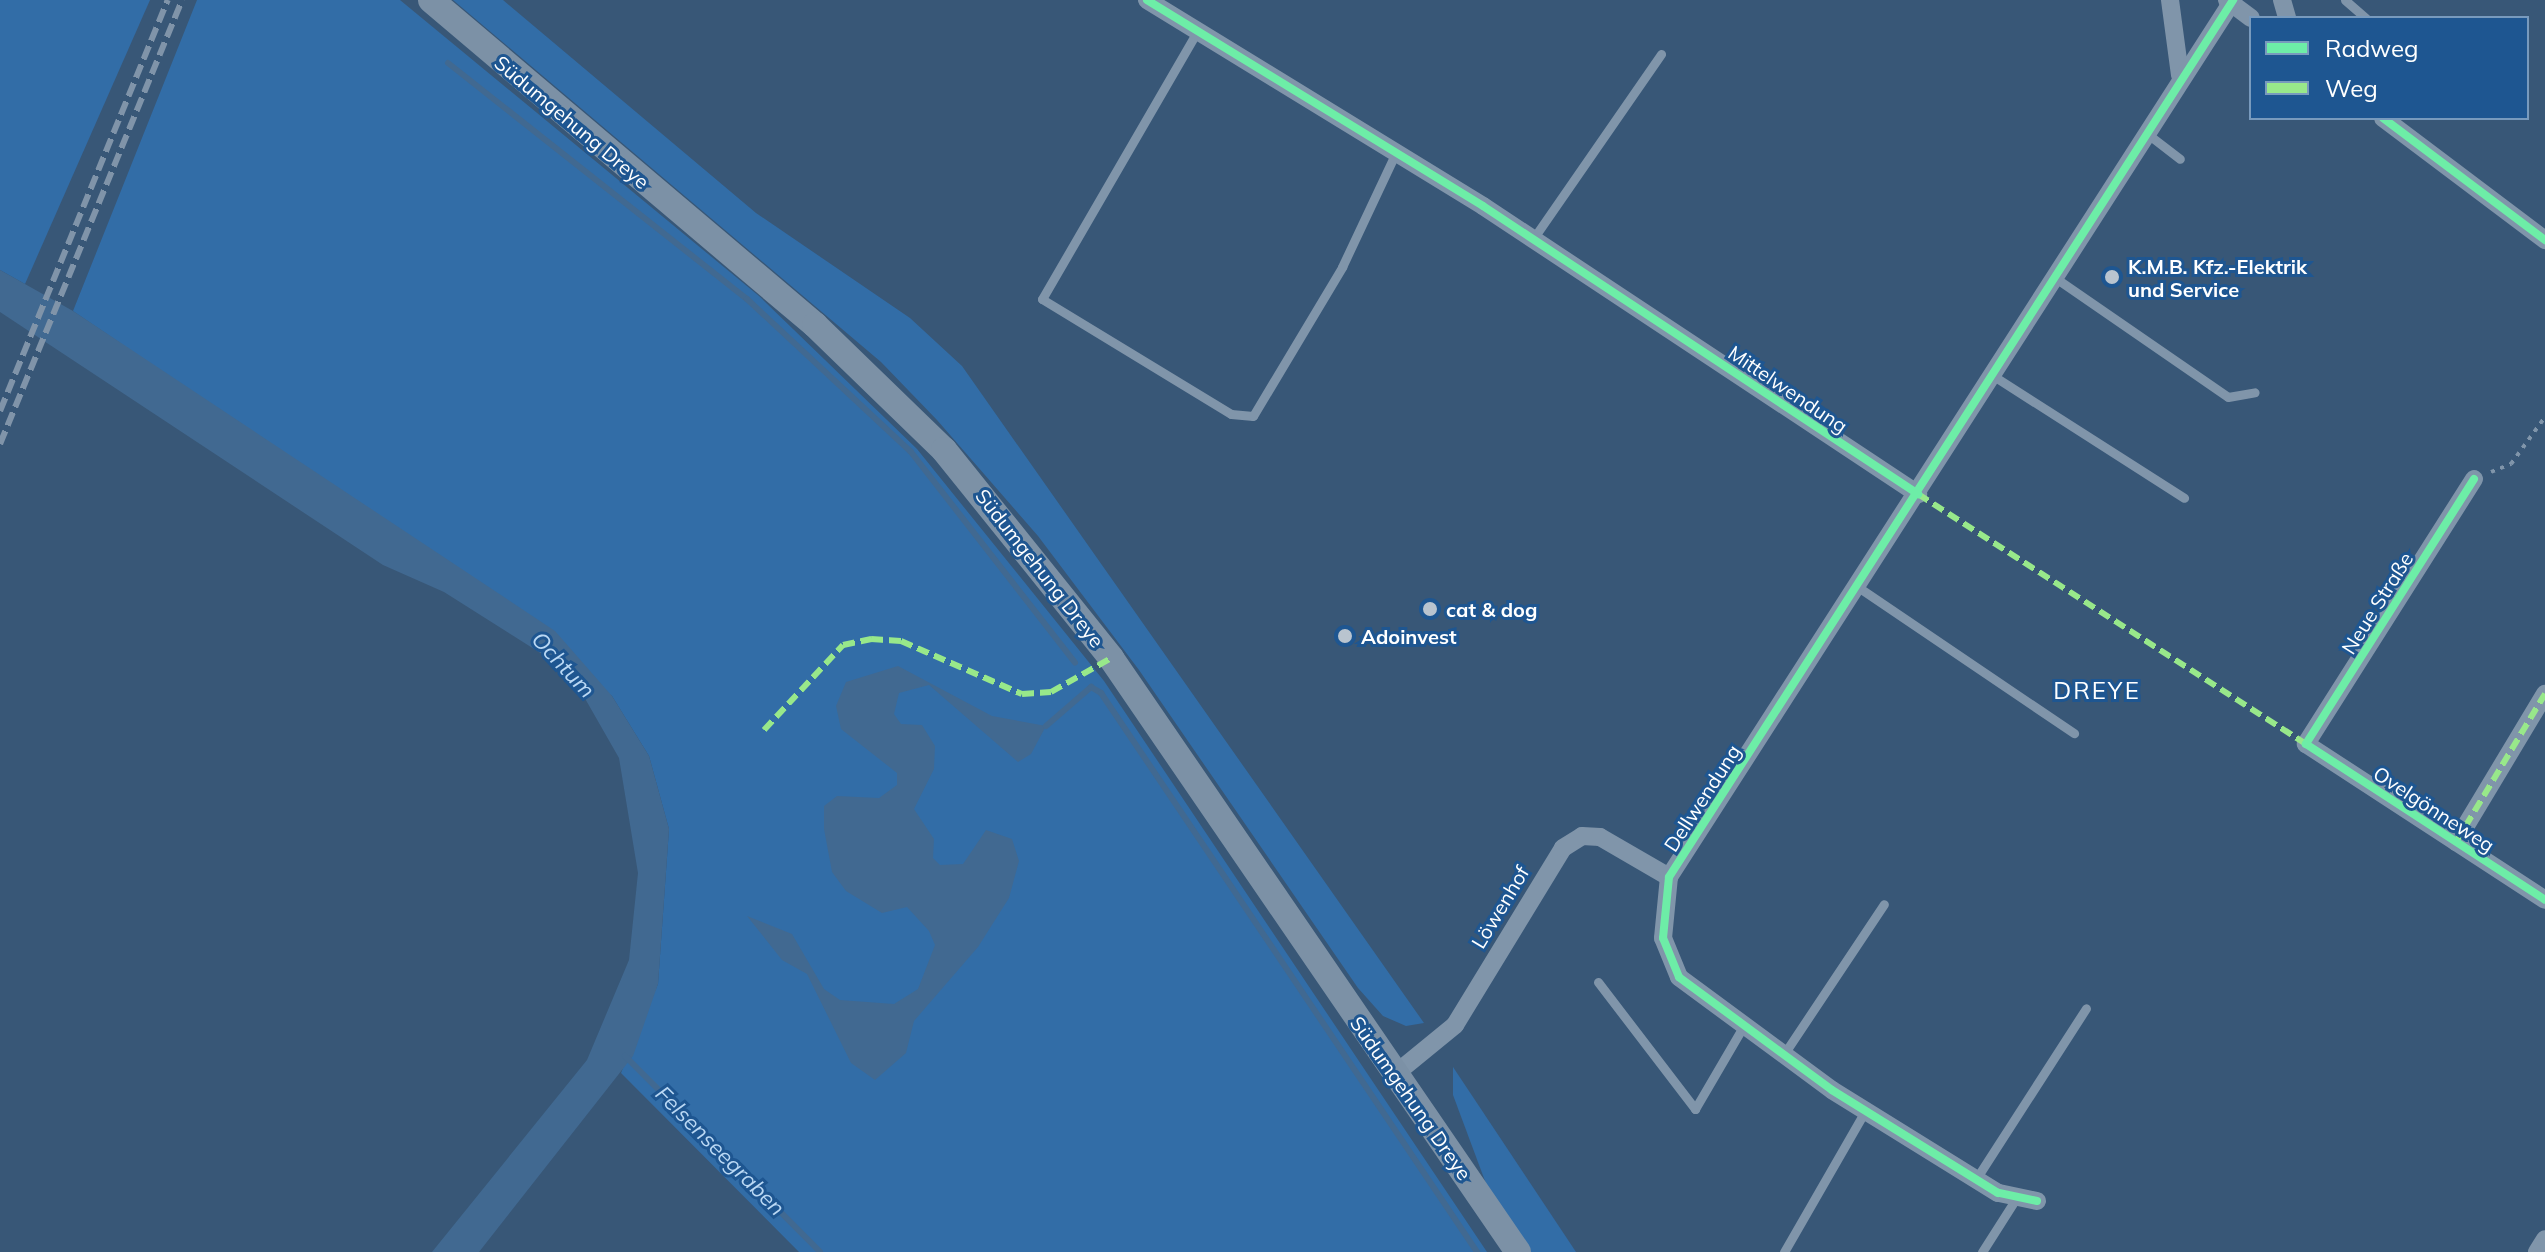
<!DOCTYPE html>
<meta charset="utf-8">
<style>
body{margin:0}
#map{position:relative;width:2545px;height:1252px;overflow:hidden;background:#385777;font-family:Mulish,sans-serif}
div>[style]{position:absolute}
.green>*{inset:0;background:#326da7}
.water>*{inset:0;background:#416991}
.stream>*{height:6px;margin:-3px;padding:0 3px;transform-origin:3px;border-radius:3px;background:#416991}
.path>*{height:4px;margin-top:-2px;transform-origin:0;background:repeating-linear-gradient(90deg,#8095aa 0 4px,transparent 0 10px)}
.lane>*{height:9px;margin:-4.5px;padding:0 4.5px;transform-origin:4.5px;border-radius:4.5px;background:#8095aa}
.street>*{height:18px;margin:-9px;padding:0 9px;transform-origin:9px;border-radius:9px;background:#8095aa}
.secondary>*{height:26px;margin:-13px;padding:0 13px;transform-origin:13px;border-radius:13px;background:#7c91a6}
.rail>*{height:6px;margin-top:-3px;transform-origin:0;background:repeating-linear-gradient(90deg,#8094a9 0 14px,transparent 0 20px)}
.quiet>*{height:6px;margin-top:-3px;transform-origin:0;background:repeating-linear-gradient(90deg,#98e88a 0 12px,transparent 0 18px)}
.cycleway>*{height:8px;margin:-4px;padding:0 4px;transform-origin:4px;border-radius:4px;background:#6deda7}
.dots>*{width:22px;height:22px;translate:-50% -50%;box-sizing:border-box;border:4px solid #1e5691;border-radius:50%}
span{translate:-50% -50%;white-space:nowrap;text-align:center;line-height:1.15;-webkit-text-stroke:6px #1e5691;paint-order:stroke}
.street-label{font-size:20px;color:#fff}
.poi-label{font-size:20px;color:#fff;font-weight:700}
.left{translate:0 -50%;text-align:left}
.water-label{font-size:22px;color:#bad8f4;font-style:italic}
.quarter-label{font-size:24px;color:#fff;letter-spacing:2px}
.legend{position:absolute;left:2249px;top:16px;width:280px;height:104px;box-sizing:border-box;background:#1e5691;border:2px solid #789abd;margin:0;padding:10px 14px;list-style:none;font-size:24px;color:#fff}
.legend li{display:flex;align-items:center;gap:16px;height:40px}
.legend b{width:40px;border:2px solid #789abd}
</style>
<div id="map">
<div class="green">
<i style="clip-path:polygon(0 0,150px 0,25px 284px,0 270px)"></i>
<i style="clip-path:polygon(197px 0,400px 0,759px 296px,917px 449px,1104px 681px,1487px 1252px,799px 1252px,621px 1073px,658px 984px,669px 829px,649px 756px,612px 696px,349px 498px,73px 311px)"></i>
<i style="clip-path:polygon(453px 0,503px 0,756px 213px,910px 318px,962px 366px,1424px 1023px,1406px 1026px,1383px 1016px,1358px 988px,1139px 670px,1038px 536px,937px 420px,881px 362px)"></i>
<i style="clip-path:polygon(1453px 1067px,1576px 1252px,1529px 1252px,1491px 1197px,1453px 1095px)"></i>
</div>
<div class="water">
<i style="clip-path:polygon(0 270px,73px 311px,555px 631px,612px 696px,649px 756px,669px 829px,658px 984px,633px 1056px,479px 1252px,432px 1252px,587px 1060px,629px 960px,638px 873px,619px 758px,579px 688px,542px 654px,444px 592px,383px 565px,0 312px)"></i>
<i style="clip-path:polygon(898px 666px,992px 716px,1046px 726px,1031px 754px,1018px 762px,929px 685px,899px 693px,894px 714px,901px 724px,922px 725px,935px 746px,934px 769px,914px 809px,934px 839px,933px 858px,940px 865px,963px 864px,986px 830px,1012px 839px,1019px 861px,1009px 898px,978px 947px,914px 1021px,906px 1053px,875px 1080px,851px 1063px,807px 974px,782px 960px,747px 916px,792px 934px,824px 989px,840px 1000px,894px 1004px,918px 989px,935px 945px,929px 931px,907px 907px,882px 913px,846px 891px,832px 872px,824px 829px,824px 806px,837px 796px,879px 798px,897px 785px,897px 773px,841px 729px,836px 706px,846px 682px)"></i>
</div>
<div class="stream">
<i style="left:448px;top:63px;width:381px;rotate:38.3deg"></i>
<i style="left:747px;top:299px;width:224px;rotate:43deg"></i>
<i style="left:911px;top:452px;width:267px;rotate:52.1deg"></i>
<i style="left:1046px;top:726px;width:60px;rotate:-40.9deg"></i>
<i style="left:1091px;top:687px;width:12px;rotate:31deg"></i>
<i style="left:1101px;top:693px;width:674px;rotate:56.07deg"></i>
<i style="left:625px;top:1056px;width:276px;rotate:45.1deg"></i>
</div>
<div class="path">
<i style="left:2491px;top:472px;width:22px;rotate:-22deg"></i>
<i style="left:2511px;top:464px;width:58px;rotate:-54.1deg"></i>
</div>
<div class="lane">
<i style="left:2345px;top:0;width:28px;rotate:41deg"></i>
<i style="left:1198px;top:30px;width:311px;rotate:120.1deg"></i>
<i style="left:1042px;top:299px;width:221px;rotate:31.3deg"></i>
<i style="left:1231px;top:414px;width:22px;rotate:5deg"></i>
<i style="left:1253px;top:416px;width:174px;rotate:-59.1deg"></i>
<i style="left:1342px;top:267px;width:127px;rotate:-64.8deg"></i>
<i style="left:2145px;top:132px;width:44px;rotate:37.6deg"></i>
<i style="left:1533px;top:239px;width:225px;rotate:-55.3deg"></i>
<i style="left:2054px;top:277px;width:211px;rotate:34.6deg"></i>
<i style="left:2228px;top:397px;width:27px;rotate:-10deg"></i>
<i style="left:1992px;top:375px;width:228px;rotate:32.6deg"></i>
<i style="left:1858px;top:587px;width:261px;rotate:34.1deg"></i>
<i style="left:1598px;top:982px;width:160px;rotate:52.6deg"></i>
<i style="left:1695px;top:1109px;width:97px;rotate:-59.7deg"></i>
<i style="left:1784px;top:1054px;width:180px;rotate:-56.3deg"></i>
<i style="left:1976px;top:1179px;width:203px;rotate:-57.2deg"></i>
<i style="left:1784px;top:1252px;width:163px;rotate:-60.1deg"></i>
<i style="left:1982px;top:1252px;width:65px;rotate:-57.5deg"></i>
</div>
<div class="street">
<i style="left:1147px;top:0;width:394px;rotate:31.5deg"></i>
<i style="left:1483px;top:206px;width:522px;rotate:33.51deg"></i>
<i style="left:2170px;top:0;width:76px;rotate:82.4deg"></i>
<i style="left:2227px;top:0;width:30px;rotate:37deg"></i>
<i style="left:2282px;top:0;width:19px;rotate:74deg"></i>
<i style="left:2383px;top:118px;width:203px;rotate:37deg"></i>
<i style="left:2474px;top:479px;width:314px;rotate:122.4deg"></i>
<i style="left:2306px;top:744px;width:285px;rotate:33.1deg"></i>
<i style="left:2456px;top:842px;width:173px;rotate:-59deg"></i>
<i style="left:1394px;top:1075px;width:79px;rotate:-39.3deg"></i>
<i style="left:1455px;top:1025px;width:207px;rotate:-58.6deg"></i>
<i style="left:1563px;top:848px;width:22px;rotate:-32deg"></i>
<i style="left:1582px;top:836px;width:18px;rotate:3deg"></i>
<i style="left:1600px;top:837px;width:80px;rotate:30.1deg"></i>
<i style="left:2037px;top:1201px;width:40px;rotate:-168deg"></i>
<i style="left:1998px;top:1193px;width:195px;rotate:-148.2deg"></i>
<i style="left:1832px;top:1090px;width:190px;rotate:-143.6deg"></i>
<i style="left:1679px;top:977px;width:42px;rotate:-112.3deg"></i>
<i style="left:1663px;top:938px;width:61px;rotate:-84.4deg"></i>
<i style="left:1669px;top:877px;width:1043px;rotate:-57.25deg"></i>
<i style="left:2537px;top:1252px;width:15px;rotate:-58deg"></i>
</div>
<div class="secondary">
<i style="left:431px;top:0;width:503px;rotate:40.24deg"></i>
<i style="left:815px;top:325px;width:180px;rotate:44.1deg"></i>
<i style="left:944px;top:450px;width:267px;rotate:51.2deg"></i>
<i style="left:1111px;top:658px;width:720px;rotate:55.58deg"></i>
</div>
<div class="rail">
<i style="left:0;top:411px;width:444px;rotate:-67.8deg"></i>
<i style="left:0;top:444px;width:480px;rotate:-67.7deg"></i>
</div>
<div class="quiet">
<i style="left:1918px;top:494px;width:462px;rotate:32.8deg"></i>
<i style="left:764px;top:730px;width:116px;rotate:-47.1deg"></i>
<i style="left:843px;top:645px;width:29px;rotate:-12deg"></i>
<i style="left:871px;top:639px;width:30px;rotate:4deg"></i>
<i style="left:901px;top:641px;width:132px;rotate:23.7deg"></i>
<i style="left:1022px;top:694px;width:29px;rotate:-4deg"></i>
<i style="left:1051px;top:692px;width:69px;rotate:-29.5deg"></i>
<i style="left:2456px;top:842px;width:173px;rotate:-59deg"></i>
</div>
<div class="cycleway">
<i style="left:1147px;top:0;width:394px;rotate:31.5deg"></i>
<i style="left:1483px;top:206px;width:522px;rotate:33.51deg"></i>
<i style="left:2383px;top:118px;width:203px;rotate:37deg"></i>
<i style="left:2474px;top:479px;width:314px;rotate:122.4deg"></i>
<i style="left:2306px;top:744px;width:285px;rotate:33.1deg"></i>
<i style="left:2037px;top:1201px;width:40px;rotate:-168deg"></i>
<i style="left:1998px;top:1193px;width:195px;rotate:-148.2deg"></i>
<i style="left:1832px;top:1090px;width:190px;rotate:-143.6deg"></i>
<i style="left:1679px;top:977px;width:42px;rotate:-112.3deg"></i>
<i style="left:1663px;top:938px;width:61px;rotate:-84.4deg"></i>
<i style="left:1669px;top:877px;width:1043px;rotate:-57.25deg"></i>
</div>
<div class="dots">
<i style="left:2112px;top:277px;background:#b9c4cf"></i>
<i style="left:1430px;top:609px;background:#b9c4cf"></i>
<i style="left:1345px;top:636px;background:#b9c4cf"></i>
</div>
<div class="street-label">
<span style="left:572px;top:122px;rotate:40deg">Südumgehung Dreye</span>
<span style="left:1788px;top:389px;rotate:34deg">Mittelwendung</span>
<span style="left:1040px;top:568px;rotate:52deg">Südumgehung Dreye</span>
<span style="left:2377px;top:603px;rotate:-58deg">Neue Straße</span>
<span style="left:1702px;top:798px;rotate:-57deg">Dellwendung</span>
<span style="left:2434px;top:809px;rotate:33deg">Ovelgönneweg</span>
<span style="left:1500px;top:907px;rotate:-59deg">Löwenhof</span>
<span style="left:1411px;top:1098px;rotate:55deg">Südumgehung Dreye</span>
</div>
<div class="poi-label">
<span class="left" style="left:2128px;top:278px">K.M.B. Kfz.-Elektrik<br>und Service</span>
<span class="left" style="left:1446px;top:609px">cat &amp; dog</span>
<span class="left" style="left:1361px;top:636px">Adoinvest</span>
</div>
<div class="water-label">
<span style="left:563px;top:665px;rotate:47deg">Ochtum</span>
<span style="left:720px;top:1151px;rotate:45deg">Felsenseegraben</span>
</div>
<div class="quarter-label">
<span style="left:2097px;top:691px">DREYE</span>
</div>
<ul class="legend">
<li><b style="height:10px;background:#6deda7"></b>Radweg</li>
<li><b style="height:10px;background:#98e88a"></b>Weg</li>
</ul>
</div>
